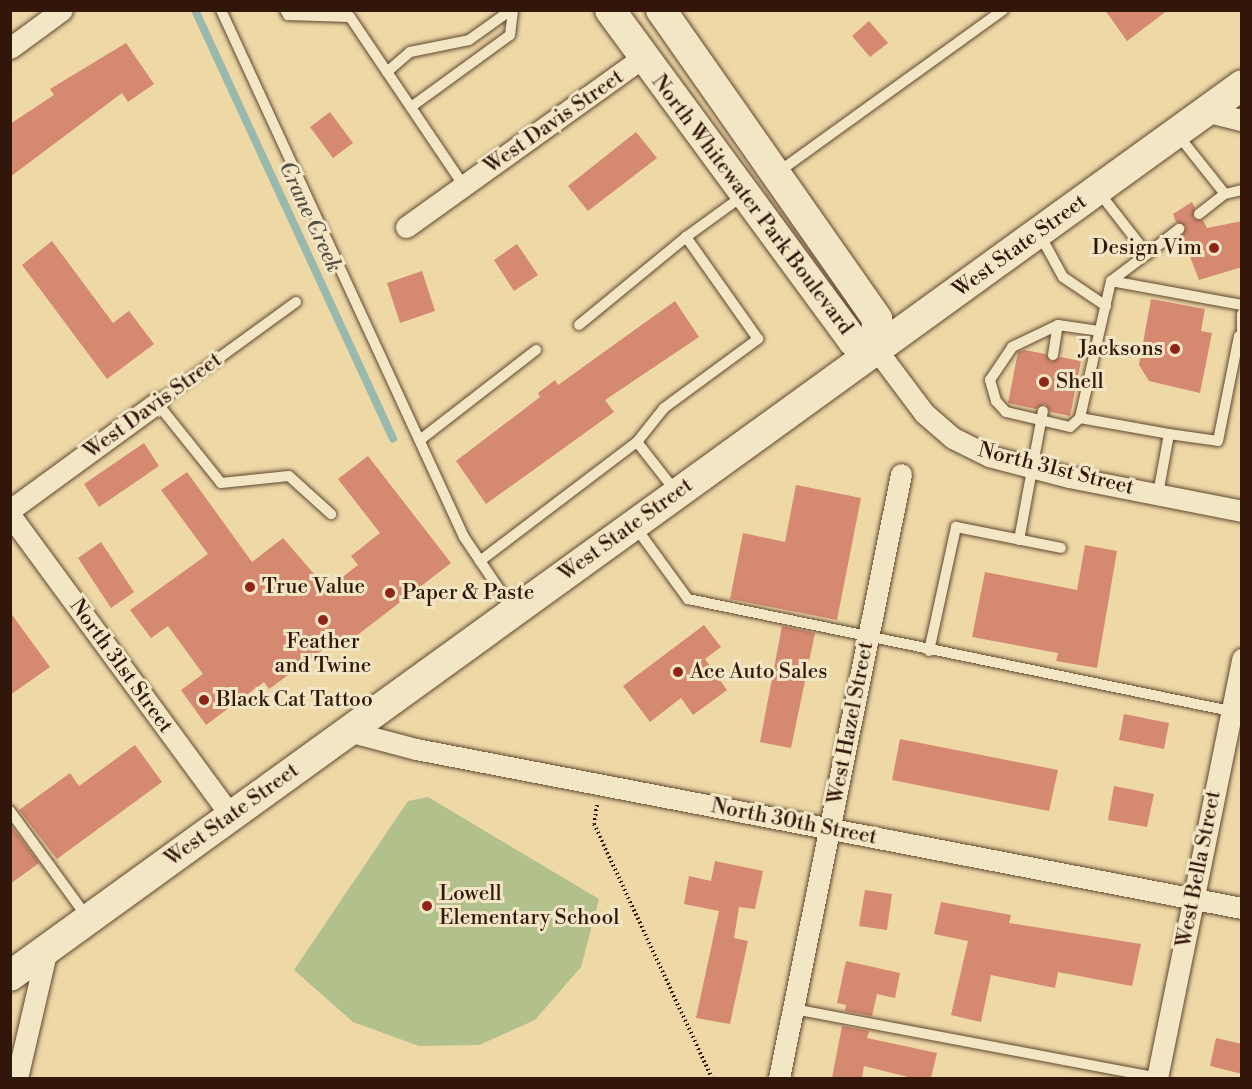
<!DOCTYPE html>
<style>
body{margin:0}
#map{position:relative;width:1252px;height:1089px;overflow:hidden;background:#edd8a6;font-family:"Libre Bodoni",serif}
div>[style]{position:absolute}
.green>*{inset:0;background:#b2c08c}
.stream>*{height:8px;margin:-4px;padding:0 4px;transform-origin:4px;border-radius:4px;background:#9ab9ae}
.building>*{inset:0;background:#d58971}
.path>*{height:4px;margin-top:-2px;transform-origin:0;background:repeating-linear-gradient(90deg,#321609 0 1.5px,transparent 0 4.5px)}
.roads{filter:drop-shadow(0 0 2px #614630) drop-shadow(0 0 2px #614630)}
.lane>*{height:10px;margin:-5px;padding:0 5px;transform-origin:5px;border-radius:5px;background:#f3e6c5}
.street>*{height:21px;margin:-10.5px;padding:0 10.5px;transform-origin:10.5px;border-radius:10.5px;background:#f3e6c5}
.secondary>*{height:30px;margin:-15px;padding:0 15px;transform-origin:15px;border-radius:15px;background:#f3e6c5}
.dots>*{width:16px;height:16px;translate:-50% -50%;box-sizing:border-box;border:3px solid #f3e6c5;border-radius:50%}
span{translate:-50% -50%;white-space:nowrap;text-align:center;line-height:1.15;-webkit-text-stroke:6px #f3e6c5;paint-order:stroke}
.street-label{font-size:21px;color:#321609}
.poi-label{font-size:21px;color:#321609}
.right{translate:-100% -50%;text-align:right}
.left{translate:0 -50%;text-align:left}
.water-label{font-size:22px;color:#564f43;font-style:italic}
.frame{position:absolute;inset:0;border:12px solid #321609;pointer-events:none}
</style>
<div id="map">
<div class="green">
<i style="clip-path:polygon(428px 797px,599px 899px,581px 967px,535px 1020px,479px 1045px,419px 1046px,353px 1022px,294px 970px,408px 801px)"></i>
</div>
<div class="stream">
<i style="left:195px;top:10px;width:472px;rotate:65.2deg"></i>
</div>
<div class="building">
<i style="clip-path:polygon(1105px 10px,1168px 10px,1127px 41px)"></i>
<i style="clip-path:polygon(869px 21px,888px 43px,870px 57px,852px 36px)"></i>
<i style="clip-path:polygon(126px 43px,154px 84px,128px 102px,122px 93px,10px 177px,10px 124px,54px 95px,50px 89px)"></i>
<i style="clip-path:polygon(330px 112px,353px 143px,333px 158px,310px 127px)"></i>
<i style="clip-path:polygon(636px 132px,657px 158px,588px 211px,568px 186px)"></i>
<i style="clip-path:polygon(1192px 202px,1195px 208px,1193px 218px,1203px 220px,1207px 228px,1242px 221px,1242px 267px,1199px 280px,1182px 236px,1186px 227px,1176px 222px,1173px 214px)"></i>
<i style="clip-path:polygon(52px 241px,113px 323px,129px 311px,154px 344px,107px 379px,22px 265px)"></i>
<i style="clip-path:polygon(517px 244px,538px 275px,514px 291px,494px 260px)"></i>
<i style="clip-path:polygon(422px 271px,435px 311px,400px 323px,387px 283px)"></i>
<i style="clip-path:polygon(1151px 299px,1205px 309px,1201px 331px,1212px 333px,1200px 393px,1149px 381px,1139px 365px)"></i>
<i style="clip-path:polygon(675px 301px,699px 337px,605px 400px,614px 412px,486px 504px,456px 461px,540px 397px,538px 393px,555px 380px,558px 385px)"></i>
<i style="clip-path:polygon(1024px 350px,1046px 354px,1051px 362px,1060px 357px,1081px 361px,1070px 416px,1050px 412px,1045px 404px,1036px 409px,1008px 403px,1018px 352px)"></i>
<i style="clip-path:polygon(144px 443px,159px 466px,99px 507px,84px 484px)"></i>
<i style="clip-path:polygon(368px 456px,451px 563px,338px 650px,332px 643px,269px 689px,264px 682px,206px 725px,181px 690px,203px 674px,168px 626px,151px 638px,130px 610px,208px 554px,161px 490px,187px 472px,252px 562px,283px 538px,327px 589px,358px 565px,351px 556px,380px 533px,338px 479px)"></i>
<i style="clip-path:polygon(796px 485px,861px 498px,837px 620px,730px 599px,743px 533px,785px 542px)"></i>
<i style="clip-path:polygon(101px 542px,134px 592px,111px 608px,78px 558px)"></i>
<i style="clip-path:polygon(1085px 545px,1117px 551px,1097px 668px,1056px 661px,1058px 653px,972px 637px,985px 572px,1077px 590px)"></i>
<i style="clip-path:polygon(10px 612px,50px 667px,10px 695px)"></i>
<i style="clip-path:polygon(704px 625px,721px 647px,705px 659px,727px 690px,693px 715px,681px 698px,650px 722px,623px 686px)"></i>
<i style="clip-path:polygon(782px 626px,815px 633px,791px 748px,760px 742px)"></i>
<i style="clip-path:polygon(1124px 714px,1169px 723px,1164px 749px,1119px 740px)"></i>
<i style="clip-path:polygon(900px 739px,1058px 770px,1049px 811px,892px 780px)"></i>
<i style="clip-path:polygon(135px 745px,162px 782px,57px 859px,19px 810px,70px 773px,79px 786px)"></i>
<i style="clip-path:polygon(1114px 786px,1154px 794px,1147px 827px,1108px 820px)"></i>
<i style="clip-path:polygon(10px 824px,39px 863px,10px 884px)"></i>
<i style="clip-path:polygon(715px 861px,763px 871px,755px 909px,739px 907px,734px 938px,748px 941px,730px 1024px,696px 1018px,719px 911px,684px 904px,689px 876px,711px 881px)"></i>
<i style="clip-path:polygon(865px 890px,892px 894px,887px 930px,859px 926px)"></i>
<i style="clip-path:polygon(941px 902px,1011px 915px,1009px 923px,1141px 944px,1132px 986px,1058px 972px,1055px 988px,991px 975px,981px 1022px,951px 1015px,968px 941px,934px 934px)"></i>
<i style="clip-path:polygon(846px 961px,900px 973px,895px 998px,877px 994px,872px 1016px,845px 1011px,846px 1005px,837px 1003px)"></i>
<i style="clip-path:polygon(842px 1026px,869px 1031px,867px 1038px,937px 1053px,931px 1078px,912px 1078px,864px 1066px,862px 1078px,832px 1078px)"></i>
<i style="clip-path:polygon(1216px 1038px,1242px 1044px,1242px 1074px,1210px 1066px)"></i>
</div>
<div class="path">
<i style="left:597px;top:805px;width:19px;rotate:99deg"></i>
<i style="left:594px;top:824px;width:280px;rotate:65.1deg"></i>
</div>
<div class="roads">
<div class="lane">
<i style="left:221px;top:10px;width:580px;rotate:65.25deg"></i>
<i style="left:464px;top:537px;width:89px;rotate:56deg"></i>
<i style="left:285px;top:10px;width:6px;rotate:59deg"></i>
<i style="left:288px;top:15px;width:62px;rotate:1.8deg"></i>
<i style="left:350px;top:17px;width:204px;rotate:56deg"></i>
<i style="left:387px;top:72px;width:30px;rotate:-41deg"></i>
<i style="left:410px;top:52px;width:60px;rotate:-11.5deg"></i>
<i style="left:469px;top:40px;width:52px;rotate:-35.5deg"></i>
<i style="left:411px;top:107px;width:122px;rotate:-36deg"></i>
<i style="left:510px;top:35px;width:25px;rotate:-83deg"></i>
<i style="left:1178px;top:135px;width:75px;rotate:51.5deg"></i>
<i style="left:1225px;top:194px;width:17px;rotate:-13deg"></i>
<i style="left:777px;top:173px;width:279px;rotate:-35.8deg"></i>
<i style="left:1098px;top:191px;width:80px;rotate:52.1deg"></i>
<i style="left:1147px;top:254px;width:45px;rotate:143.1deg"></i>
<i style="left:1111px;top:281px;width:140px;rotate:102.8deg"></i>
<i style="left:1080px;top:418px;width:90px;rotate:10.2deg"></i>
<i style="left:1169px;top:434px;width:61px;rotate:100.4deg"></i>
<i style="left:1199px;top:214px;width:33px;rotate:-38deg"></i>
<i style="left:1040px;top:235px;width:48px;rotate:61.3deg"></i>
<i style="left:1063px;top:277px;width:52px;rotate:34deg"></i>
<i style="left:1147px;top:254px;width:41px;rotate:-38deg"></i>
<i style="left:1111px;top:281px;width:133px;rotate:10.4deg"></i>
<i style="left:296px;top:302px;width:172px;rotate:144deg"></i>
<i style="left:157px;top:403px;width:102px;rotate:51.3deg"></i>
<i style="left:221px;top:483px;width:68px;rotate:-5.9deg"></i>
<i style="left:289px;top:476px;width:57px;rotate:42.1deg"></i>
<i style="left:1242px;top:314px;width:22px;rotate:90deg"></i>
<i style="left:579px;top:325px;width:139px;rotate:-39.4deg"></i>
<i style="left:1053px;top:355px;width:30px;rotate:-81deg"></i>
<i style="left:1080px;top:418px;width:13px;rotate:138deg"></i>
<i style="left:1070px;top:427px;width:66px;rotate:-166.8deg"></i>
<i style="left:1006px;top:412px;width:15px;rotate:-132deg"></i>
<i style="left:996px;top:401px;width:22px;rotate:-106deg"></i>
<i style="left:990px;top:380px;width:40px;rotate:-56deg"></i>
<i style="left:1012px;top:347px;width:51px;rotate:-25.6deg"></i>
<i style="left:1058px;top:325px;width:41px;rotate:8.3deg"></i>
<i style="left:1169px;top:434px;width:49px;rotate:8.1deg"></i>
<i style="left:1218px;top:441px;width:107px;rotate:-78.7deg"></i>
<i style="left:420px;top:440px;width:147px;rotate:-37.8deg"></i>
<i style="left:677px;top:493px;width:65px;rotate:-128.1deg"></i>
<i style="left:637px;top:442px;width:43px;rotate:-51.5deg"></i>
<i style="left:664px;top:408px;width:117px;rotate:-36.3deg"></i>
<i style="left:758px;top:339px;width:125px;rotate:-125.2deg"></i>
<i style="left:686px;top:237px;width:72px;rotate:-35.9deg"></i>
<i style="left:634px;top:525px;width:92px;rotate:53.9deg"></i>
<i style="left:688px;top:599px;width:559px;rotate:11.67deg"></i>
<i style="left:1019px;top:540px;width:131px;rotate:-79.5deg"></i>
<i style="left:480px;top:561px;width:197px;rotate:-37.2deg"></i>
<i style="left:929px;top:651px;width:127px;rotate:-77.7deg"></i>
<i style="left:956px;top:527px;width:107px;rotate:11.3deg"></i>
<i style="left:10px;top:811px;width:131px;rotate:54deg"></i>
<i style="left:794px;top:1009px;width:370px;rotate:10.7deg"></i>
</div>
<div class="street">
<i style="left:10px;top:48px;width:64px;rotate:-36.2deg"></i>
<i style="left:1205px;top:111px;width:38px;rotate:14deg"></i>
<i style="left:406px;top:227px;width:290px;rotate:-35.6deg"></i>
<i style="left:876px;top:349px;width:80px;rotate:53.1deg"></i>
<i style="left:924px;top:413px;width:38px;rotate:41deg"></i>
<i style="left:953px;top:438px;width:40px;rotate:26.6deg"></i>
<i style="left:989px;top:456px;width:83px;rotate:14.7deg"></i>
<i style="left:1069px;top:477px;width:176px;rotate:11.1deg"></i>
<i style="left:10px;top:510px;width:182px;rotate:-36.1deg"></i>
<i style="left:10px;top:515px;width:373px;rotate:53.7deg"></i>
<i style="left:348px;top:731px;width:70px;rotate:14.8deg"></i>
<i style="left:416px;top:749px;width:841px;rotate:10.9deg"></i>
<i style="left:17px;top:1078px;width:132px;rotate:-76.9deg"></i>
<i style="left:779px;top:1078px;width:616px;rotate:-78.58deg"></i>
<i style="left:1157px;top:1078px;width:428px;rotate:-78.5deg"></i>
</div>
<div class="secondary">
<i style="left:610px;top:10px;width:411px;rotate:53.7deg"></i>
<i style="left:853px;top:341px;width:24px;rotate:19deg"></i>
<i style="left:661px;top:10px;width:377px;rotate:55deg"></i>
<i style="left:877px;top:319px;width:30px;rotate:92deg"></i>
<i style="left:10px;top:976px;width:1520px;rotate:-35.87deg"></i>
</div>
</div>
<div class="dots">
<i style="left:1214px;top:248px;background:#8f2418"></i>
<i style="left:1175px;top:349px;background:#8f2418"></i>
<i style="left:1044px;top:382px;background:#8f2418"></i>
<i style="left:250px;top:587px;background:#8f2418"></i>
<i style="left:390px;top:593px;background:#8f2418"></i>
<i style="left:323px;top:620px;background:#8f2418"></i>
<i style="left:678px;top:672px;background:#8f2418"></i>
<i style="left:204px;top:700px;background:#8f2418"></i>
<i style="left:427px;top:906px;background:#8f2418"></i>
</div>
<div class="street-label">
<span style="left:554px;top:122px;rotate:-35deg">West Davis Street</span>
<span style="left:752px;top:205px;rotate:53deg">North Whitewater Park Boulevard</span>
<span style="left:1020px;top:246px;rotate:-36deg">West State Street</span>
<span style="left:153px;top:406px;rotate:-36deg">West Davis Street</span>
<span style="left:1056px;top:469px;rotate:14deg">North 31st Street</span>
<span style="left:626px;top:530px;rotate:-36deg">West State Street</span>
<span style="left:121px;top:666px;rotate:54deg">North 31st Street</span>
<span style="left:851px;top:723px;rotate:-79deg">West Hazel Street</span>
<span style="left:232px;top:815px;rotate:-36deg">West State Street</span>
<span style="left:794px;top:822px;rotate:11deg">North 30th Street</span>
<span style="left:1199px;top:869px;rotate:-79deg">West Bella Street</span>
</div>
<div class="poi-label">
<span class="right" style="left:1202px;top:248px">Design Vim</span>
<span class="right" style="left:1163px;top:349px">Jacksons</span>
<span class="left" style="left:1056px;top:382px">Shell</span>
<span class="left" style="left:262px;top:587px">True Value</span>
<span class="left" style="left:402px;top:593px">Paper &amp; Paste</span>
<span style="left:323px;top:654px">Feather<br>and Twine</span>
<span class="left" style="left:690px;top:672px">Ace Auto Sales</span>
<span class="left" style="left:216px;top:700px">Black Cat Tattoo</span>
<span class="left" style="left:439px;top:906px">Lowell<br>Elementary School</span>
</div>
<div class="water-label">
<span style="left:310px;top:217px;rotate:65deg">Crane Creek</span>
</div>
<div class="frame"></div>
</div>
